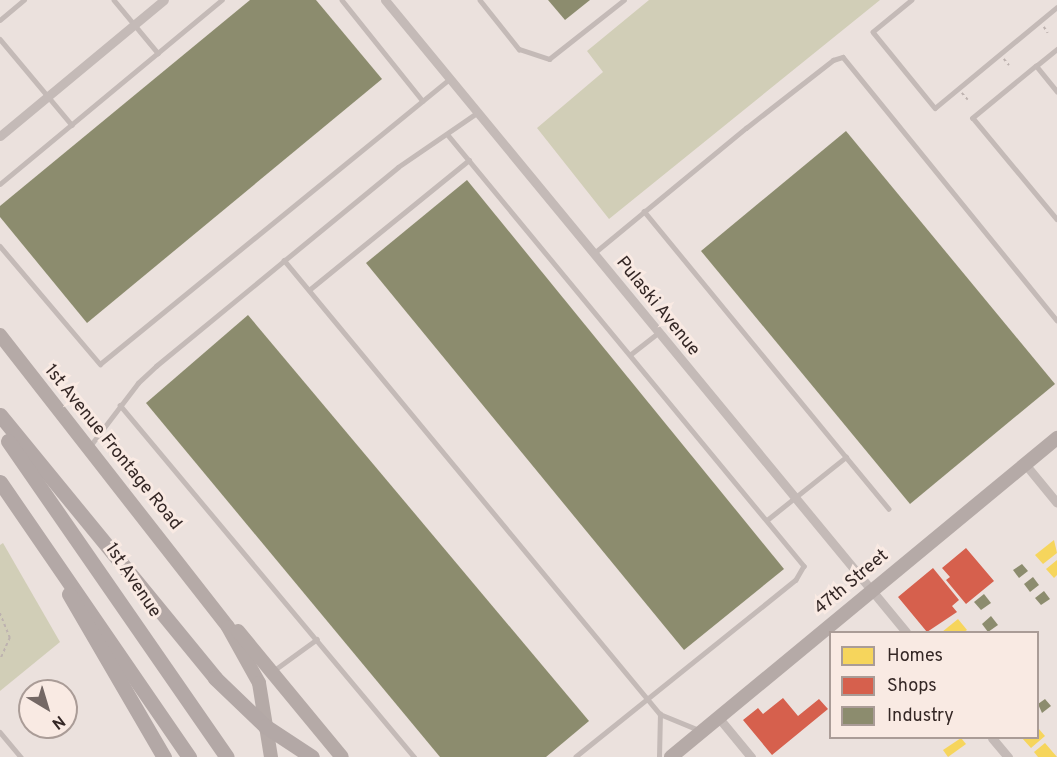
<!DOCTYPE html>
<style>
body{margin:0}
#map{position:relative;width:1057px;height:757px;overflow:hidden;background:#ebe1dd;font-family:Overpass,sans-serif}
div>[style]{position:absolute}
.green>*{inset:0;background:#d1ceb7}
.homes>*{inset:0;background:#f6d55c}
.shops>*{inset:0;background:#d6604d}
.industry>*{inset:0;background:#8c8c6e}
.path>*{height:1.5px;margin-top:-0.75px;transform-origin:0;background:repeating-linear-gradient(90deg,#bdb2af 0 3px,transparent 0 6px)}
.lane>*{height:4.5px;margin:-2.25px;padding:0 2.25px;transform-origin:2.25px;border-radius:2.25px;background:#c4bab7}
.street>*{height:9px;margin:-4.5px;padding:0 4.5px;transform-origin:4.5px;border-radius:4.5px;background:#c4bab7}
.secondary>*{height:14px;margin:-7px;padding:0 7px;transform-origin:7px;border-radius:7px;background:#b5aaa7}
.primary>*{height:15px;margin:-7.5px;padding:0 7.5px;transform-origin:7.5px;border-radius:7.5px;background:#b3a8a6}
span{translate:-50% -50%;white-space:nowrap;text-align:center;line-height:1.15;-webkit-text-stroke:6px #f9eae3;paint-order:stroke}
.street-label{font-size:18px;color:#342725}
.legend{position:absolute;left:829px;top:631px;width:210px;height:108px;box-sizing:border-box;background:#f9eae3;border:2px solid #aa9c97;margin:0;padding:8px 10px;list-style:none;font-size:18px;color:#342725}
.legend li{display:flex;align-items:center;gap:12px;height:30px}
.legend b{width:30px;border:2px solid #aa9c97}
.north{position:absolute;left:18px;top:679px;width:60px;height:60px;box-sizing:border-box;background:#f9eae3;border:2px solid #aa9c97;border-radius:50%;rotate:142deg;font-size:16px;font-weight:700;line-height:24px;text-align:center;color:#342725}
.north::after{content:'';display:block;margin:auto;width:21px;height:27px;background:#746865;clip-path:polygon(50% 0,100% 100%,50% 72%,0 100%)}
</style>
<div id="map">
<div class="green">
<i style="clip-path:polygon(649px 0,880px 0,609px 219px,537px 128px,603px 72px,587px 51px)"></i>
<i style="clip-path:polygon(3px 543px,60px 642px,0 691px,0 545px)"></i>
</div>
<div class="homes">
<i style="clip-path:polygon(1054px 540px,1057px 553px,1043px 564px,1035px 555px)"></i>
<i style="clip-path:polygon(1057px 560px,1057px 575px,1054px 578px,1046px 569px)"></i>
<i style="clip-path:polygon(958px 619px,967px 630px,964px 632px,942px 632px)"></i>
<i style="clip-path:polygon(1038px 728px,1045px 736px,1031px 748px,1022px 738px,1038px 738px)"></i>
<i style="clip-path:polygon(961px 738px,966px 744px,948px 757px,943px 750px)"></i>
<i style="clip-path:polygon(1045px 743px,1057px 757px,1038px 757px,1034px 752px)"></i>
</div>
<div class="shops">
<i style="clip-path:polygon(966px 548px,994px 581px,966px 604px,946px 580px,950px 577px,942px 568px)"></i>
<i style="clip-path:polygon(933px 568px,959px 600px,952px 606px,957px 612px,927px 632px,898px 597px)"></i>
<i style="clip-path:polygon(783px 698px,798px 716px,819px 699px,828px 709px,772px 755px,743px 720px,758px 708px,763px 714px)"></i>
</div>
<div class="industry">
<i style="clip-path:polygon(250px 0,316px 0,382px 79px,87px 323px,0 217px,0 206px)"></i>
<i style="clip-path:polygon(548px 0,590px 0,565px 20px)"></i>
<i style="clip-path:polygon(846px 131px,1055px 384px,910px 504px,701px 251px)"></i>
<i style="clip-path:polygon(467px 180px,784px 569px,684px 650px,366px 263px)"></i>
<i style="clip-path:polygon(248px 315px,589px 721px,546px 757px,440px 757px,146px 403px)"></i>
<i style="clip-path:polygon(1022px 564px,1028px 571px,1019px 578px,1013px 570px)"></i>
<i style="clip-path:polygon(1033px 577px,1039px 585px,1030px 592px,1024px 584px)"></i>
<i style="clip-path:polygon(1044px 591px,1050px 599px,1041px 605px,1035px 598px)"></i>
<i style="clip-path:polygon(984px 594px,991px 603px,981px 610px,974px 602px)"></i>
<i style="clip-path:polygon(991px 616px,998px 625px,988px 632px,982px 624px)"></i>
<i style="clip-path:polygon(1045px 699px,1051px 706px,1042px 713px,1038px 704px)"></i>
</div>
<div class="path">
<i style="left:1044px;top:27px;width:7px;rotate:56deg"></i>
<i style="left:1004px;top:59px;width:8px;rotate:50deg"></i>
<i style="left:962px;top:93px;width:9px;rotate:49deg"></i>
<i style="left:0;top:613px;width:27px;rotate:68deg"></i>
<i style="left:10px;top:638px;width:24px;rotate:114deg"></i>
</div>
<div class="lane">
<i style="left:114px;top:0;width:69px;rotate:50.3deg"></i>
<i style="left:342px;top:0;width:129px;rotate:51.3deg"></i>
<i style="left:480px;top:0;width:63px;rotate:51.5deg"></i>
<i style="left:519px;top:49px;width:32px;rotate:18deg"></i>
<i style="left:549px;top:59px;width:95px;rotate:-38.2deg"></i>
<i style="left:912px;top:0;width:50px;rotate:140.6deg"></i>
<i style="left:873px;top:32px;width:98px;rotate:50.8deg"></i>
<i style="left:935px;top:108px;width:158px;rotate:-39.6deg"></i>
<i style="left:0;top:20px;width:31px;rotate:-40deg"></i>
<i style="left:0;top:39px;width:112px;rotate:50.1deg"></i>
<i style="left:1036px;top:66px;width:27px;rotate:-39deg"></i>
<i style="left:1057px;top:92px;width:33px;rotate:-129deg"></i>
<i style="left:1036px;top:66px;width:82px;rotate:140.5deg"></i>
<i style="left:973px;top:118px;width:131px;rotate:50.3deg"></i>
<i style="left:448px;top:135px;width:559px;rotate:50.44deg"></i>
<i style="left:804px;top:566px;width:16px;rotate:120deg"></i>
<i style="left:796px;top:580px;width:282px;rotate:141.2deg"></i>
<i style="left:0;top:184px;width:288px;rotate:-39.7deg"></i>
<i style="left:644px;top:211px;width:318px;rotate:50.6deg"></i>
<i style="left:0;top:246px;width:155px;rotate:49.7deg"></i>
<i style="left:100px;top:364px;width:451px;rotate:-39.2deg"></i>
<i style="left:593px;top:254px;width:198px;rotate:-39.5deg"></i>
<i style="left:746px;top:128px;width:110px;rotate:-38deg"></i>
<i style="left:833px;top:60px;width:10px;rotate:-17deg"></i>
<i style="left:843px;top:57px;width:339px;rotate:50.9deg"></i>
<i style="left:284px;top:260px;width:589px;rotate:50.37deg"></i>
<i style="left:660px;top:714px;width:42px;rotate:22.3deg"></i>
<i style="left:309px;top:290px;width:206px;rotate:-39.1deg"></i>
<i style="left:631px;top:354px;width:34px;rotate:-38deg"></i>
<i style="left:120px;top:405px;width:459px;rotate:50.1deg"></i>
<i style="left:90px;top:446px;width:79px;rotate:-52.7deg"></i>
<i style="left:138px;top:383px;width:25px;rotate:-43deg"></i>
<i style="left:156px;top:366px;width:313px;rotate:-39.4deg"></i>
<i style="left:398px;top:167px;width:96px;rotate:-34.4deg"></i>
<i style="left:767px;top:520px;width:101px;rotate:-38.6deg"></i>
<i style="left:846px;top:457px;width:67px;rotate:50.4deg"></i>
<i style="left:273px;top:671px;width:54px;rotate:-36deg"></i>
<i style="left:0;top:732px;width:33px;rotate:50deg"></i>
<i style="left:659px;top:757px;width:43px;rotate:-88.7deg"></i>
</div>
<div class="street">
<i style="left:385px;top:0;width:819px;rotate:50.5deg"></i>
<i style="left:0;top:136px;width:213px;rotate:-39.7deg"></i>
<i style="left:1025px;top:464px;width:50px;rotate:50.6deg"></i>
<i style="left:718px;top:717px;width:52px;rotate:50.5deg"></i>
<i style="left:992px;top:738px;width:25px;rotate:50deg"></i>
</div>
<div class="secondary">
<i style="left:0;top:335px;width:370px;rotate:52deg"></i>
<i style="left:228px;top:627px;width:64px;rotate:61deg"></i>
<i style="left:259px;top:683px;width:75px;rotate:80.8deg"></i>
<i style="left:238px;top:631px;width:163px;rotate:50.5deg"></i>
<i style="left:671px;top:757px;width:501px;rotate:-39.57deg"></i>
</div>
<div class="primary">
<i style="left:0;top:415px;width:340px;rotate:50.7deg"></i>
<i style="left:215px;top:678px;width:69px;rotate:43.8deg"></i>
<i style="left:265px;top:726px;width:56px;rotate:33.4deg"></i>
<i style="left:8px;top:441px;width:384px;rotate:55.3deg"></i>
<i style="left:0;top:482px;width:334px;rotate:55.5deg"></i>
<i style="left:69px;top:594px;width:189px;rotate:59.8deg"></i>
</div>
<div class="street-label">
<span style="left:657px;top:307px;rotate:51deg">Pulaski Avenue</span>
<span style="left:112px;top:448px;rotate:51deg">1st Avenue Frontage Road</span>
<span style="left:132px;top:581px;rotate:56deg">1st Avenue</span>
<span style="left:852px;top:583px;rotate:-40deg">47th Street</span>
</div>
<ul class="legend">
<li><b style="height:16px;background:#f6d55c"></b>Homes</li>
<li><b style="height:16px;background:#d6604d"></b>Shops</li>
<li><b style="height:16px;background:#8c8c6e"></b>Industry</li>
</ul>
<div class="north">N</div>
</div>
